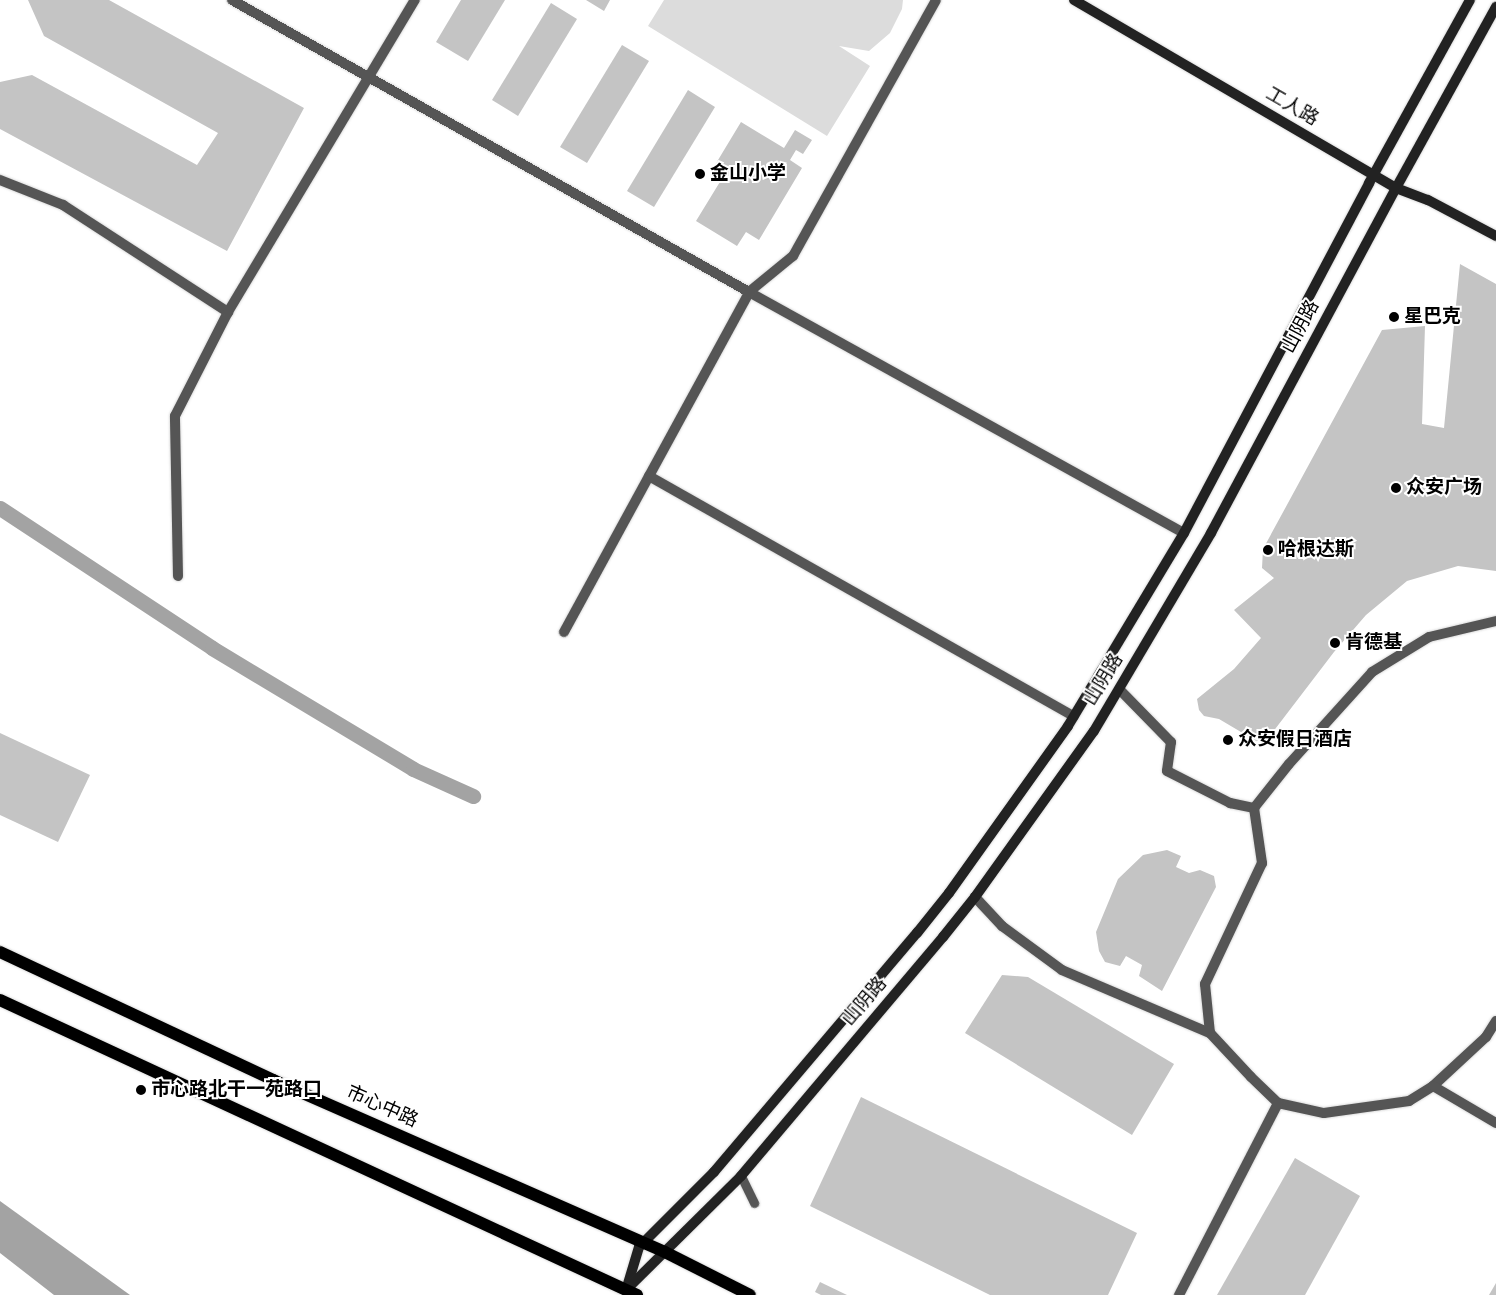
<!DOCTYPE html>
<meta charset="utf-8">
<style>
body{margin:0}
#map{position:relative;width:1496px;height:1295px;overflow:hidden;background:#fff;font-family:"Alegreya Sans","Noto Sans SC",sans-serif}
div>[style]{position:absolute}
.green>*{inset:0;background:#dcdcdc}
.water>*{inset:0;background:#a3a3a3}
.canal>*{height:15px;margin:-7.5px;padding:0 7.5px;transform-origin:7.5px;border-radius:7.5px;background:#a3a3a3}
.building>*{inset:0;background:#c4c4c4}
.roads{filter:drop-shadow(0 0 1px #dbdbdb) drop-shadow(0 0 1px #dbdbdb)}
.service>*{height:9px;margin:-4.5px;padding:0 4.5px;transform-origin:4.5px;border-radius:4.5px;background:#555}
.minor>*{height:10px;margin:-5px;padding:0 5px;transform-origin:5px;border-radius:5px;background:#555}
.secondary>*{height:10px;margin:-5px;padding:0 5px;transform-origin:5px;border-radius:5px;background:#222}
.primary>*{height:12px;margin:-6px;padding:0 6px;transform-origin:6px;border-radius:6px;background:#000}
.dots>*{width:14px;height:14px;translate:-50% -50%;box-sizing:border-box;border:2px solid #fff;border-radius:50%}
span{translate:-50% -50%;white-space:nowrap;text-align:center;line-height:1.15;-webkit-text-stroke:4px #fff;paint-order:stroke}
.street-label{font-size:19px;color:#000}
.poi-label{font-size:19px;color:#000;font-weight:700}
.left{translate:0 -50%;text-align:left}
</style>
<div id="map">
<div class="green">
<i style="clip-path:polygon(664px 0,903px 0,902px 9px,890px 33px,869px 51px,839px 46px,870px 66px,827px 136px,648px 26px)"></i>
</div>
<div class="water">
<i style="clip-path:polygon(0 1201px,130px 1295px,54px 1295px,0 1253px)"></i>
</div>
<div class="canal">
<i style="left:0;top:508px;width:254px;rotate:33.4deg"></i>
<i style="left:212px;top:648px;width:235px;rotate:31deg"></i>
<i style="left:413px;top:769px;width:66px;rotate:24.2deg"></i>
</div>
<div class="building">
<i style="clip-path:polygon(28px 0,109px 0,304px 108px,227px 251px,0 129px,0 82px,32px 75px,197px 165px,218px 133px,44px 36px)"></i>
<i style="clip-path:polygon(461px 0,505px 0,468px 61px,436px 42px)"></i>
<i style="clip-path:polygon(586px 0,610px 0,604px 11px)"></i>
<i style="clip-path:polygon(551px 3px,577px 19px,518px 116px,492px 100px)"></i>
<i style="clip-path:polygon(622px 45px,649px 61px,587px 163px,560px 147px)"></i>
<i style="clip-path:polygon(688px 90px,715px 107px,654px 207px,627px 191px)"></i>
<i style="clip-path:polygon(741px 122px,784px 148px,795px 130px,812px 140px,803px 154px,796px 150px,790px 160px,802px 168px,759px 240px,746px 232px,737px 246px,696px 221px,726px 172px,715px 165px)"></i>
<i style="clip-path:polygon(1460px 264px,1496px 284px,1496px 571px,1458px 566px,1407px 581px,1366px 615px,1334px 652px,1263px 745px,1219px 719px,1204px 716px,1199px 710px,1197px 699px,1234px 669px,1261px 638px,1234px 610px,1274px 578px,1262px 568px,1263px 549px,1382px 330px,1425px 326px,1422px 424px,1444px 428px)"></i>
<i style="clip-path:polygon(0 733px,90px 775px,58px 842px,0 815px)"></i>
<i style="clip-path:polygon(1167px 850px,1181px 856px,1176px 867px,1189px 873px,1200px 870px,1214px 876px,1216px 887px,1162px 991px,1139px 976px,1142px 965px,1126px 956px,1120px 966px,1105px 962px,1099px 951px,1096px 932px,1118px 879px,1143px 855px)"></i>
<i style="clip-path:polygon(1002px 975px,1028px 977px,1174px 1064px,1132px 1135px,965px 1033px)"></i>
<i style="clip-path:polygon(861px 1097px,1137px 1233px,1108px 1295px,990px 1295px,810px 1206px)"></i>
<i style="clip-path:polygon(1295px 1158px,1360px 1196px,1305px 1295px,1217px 1295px)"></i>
<i style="clip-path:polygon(820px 1282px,847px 1295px,821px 1295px,815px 1292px)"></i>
<i style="clip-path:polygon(1496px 1283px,1496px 1295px,1489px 1295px)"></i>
</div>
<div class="roads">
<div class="service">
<i style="left:741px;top:1176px;width:30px;rotate:64deg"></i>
</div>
<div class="minor">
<i style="left:232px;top:0;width:594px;rotate:29.46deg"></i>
<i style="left:749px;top:292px;width:497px;rotate:29deg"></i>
<i style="left:0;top:180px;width:68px;rotate:21.6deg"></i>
<i style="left:63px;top:205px;width:197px;rotate:33deg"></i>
<i style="left:649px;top:476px;width:488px;rotate:29.5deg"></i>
<i style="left:178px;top:576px;width:160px;rotate:-91.1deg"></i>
<i style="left:175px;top:416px;width:117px;rotate:-63deg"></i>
<i style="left:228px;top:312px;width:364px;rotate:-59.1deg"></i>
<i style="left:564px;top:632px;width:387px;rotate:-61.4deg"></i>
<i style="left:749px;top:292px;width:57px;rotate:-39.3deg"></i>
<i style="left:793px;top:256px;width:293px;rotate:-60.8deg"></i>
<i style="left:1120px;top:690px;width:73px;rotate:45.6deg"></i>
<i style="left:1171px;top:742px;width:29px;rotate:98deg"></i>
<i style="left:1167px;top:771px;width:71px;rotate:26.9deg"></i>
<i style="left:1230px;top:803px;width:25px;rotate:12deg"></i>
<i style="left:1254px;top:808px;width:56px;rotate:-51.5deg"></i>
<i style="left:1289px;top:764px;width:124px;rotate:-47.9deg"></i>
<i style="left:1372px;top:672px;width:67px;rotate:-31.6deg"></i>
<i style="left:1429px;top:637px;width:69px;rotate:-13.4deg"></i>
<i style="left:1254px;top:808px;width:56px;rotate:81.7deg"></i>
<i style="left:1262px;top:863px;width:134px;rotate:115.2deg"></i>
<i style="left:1205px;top:984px;width:49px;rotate:84.2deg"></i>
<i style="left:1210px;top:1033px;width:60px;rotate:47deg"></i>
<i style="left:1251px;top:1077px;width:37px;rotate:44deg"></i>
<i style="left:1278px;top:1103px;width:47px;rotate:12.3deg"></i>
<i style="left:1324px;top:1113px;width:86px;rotate:-8deg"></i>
<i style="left:1409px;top:1101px;width:28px;rotate:-32deg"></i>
<i style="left:1433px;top:1086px;width:72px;rotate:-42.8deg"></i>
<i style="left:1486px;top:1037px;width:19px;rotate:-58deg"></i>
<i style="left:975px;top:897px;width:40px;rotate:47deg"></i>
<i style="left:1002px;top:926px;width:74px;rotate:36.3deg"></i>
<i style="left:1062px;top:970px;width:161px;rotate:23.1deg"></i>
<i style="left:1433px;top:1086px;width:73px;rotate:30.4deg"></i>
<i style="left:1179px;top:1295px;width:216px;rotate:-62.7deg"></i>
</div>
<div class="secondary">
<i style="left:1074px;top:0;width:373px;rotate:30.3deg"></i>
<i style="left:1396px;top:188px;width:34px;rotate:21deg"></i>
<i style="left:1428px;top:200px;width:77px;rotate:27.9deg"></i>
<i style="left:627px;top:1287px;width:42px;rotate:-73.3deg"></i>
<i style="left:639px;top:1247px;width:106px;rotate:-45deg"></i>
<i style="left:714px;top:1172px;width:314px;rotate:-49.7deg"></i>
<i style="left:917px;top:933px;width:51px;rotate:-51.3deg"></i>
<i style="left:949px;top:893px;width:205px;rotate:-54.5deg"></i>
<i style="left:1068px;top:726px;width:225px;rotate:-59deg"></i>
<i style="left:1184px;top:533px;width:396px;rotate:-62.1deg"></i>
<i style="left:1369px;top:183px;width:209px;rotate:-61.1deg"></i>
<i style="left:626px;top:1290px;width:162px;rotate:-44.7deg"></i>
<i style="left:741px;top:1176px;width:313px;rotate:-49.8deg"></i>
<i style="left:943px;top:937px;width:51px;rotate:-51.3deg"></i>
<i style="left:975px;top:897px;width:204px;rotate:-54.4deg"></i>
<i style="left:1094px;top:731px;width:230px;rotate:-59.4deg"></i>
<i style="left:1211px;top:533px;width:391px;rotate:-61.8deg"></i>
<i style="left:1396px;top:188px;width:207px;rotate:-61.1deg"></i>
</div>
<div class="primary">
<i style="left:0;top:952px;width:302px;rotate:25.1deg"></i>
<i style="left:273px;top:1080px;width:428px;rotate:23.7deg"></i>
<i style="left:665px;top:1252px;width:95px;rotate:26.8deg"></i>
<i style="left:0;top:1000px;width:702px;rotate:24.85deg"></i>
</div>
</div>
<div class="dots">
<i style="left:700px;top:174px;background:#000"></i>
<i style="left:1394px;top:317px;background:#000"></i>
<i style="left:1396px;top:488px;background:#000"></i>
<i style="left:1268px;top:550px;background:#000"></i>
<i style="left:1335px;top:643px;background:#000"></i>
<i style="left:1228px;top:740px;background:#000"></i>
<i style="left:141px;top:1090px;background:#000"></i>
</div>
<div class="street-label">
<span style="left:1292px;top:107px;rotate:30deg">工人路</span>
<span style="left:1301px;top:327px;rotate:-62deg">山阴路</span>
<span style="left:1104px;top:680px;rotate:-59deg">山阴路</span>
<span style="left:865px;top:1002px;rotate:-50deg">山阴路</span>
<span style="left:382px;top:1107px;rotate:24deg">市心中路</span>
</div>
<div class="poi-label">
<span class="left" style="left:710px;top:174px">金山小学</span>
<span class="left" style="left:1404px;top:317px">星巴克</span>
<span class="left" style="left:1406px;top:488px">众安广场</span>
<span class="left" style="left:1278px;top:550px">哈根达斯</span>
<span class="left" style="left:1345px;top:643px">肯德基</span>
<span class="left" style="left:1238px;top:740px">众安假日酒店</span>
<span class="left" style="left:151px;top:1090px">市心路北干一苑路口</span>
</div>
</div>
